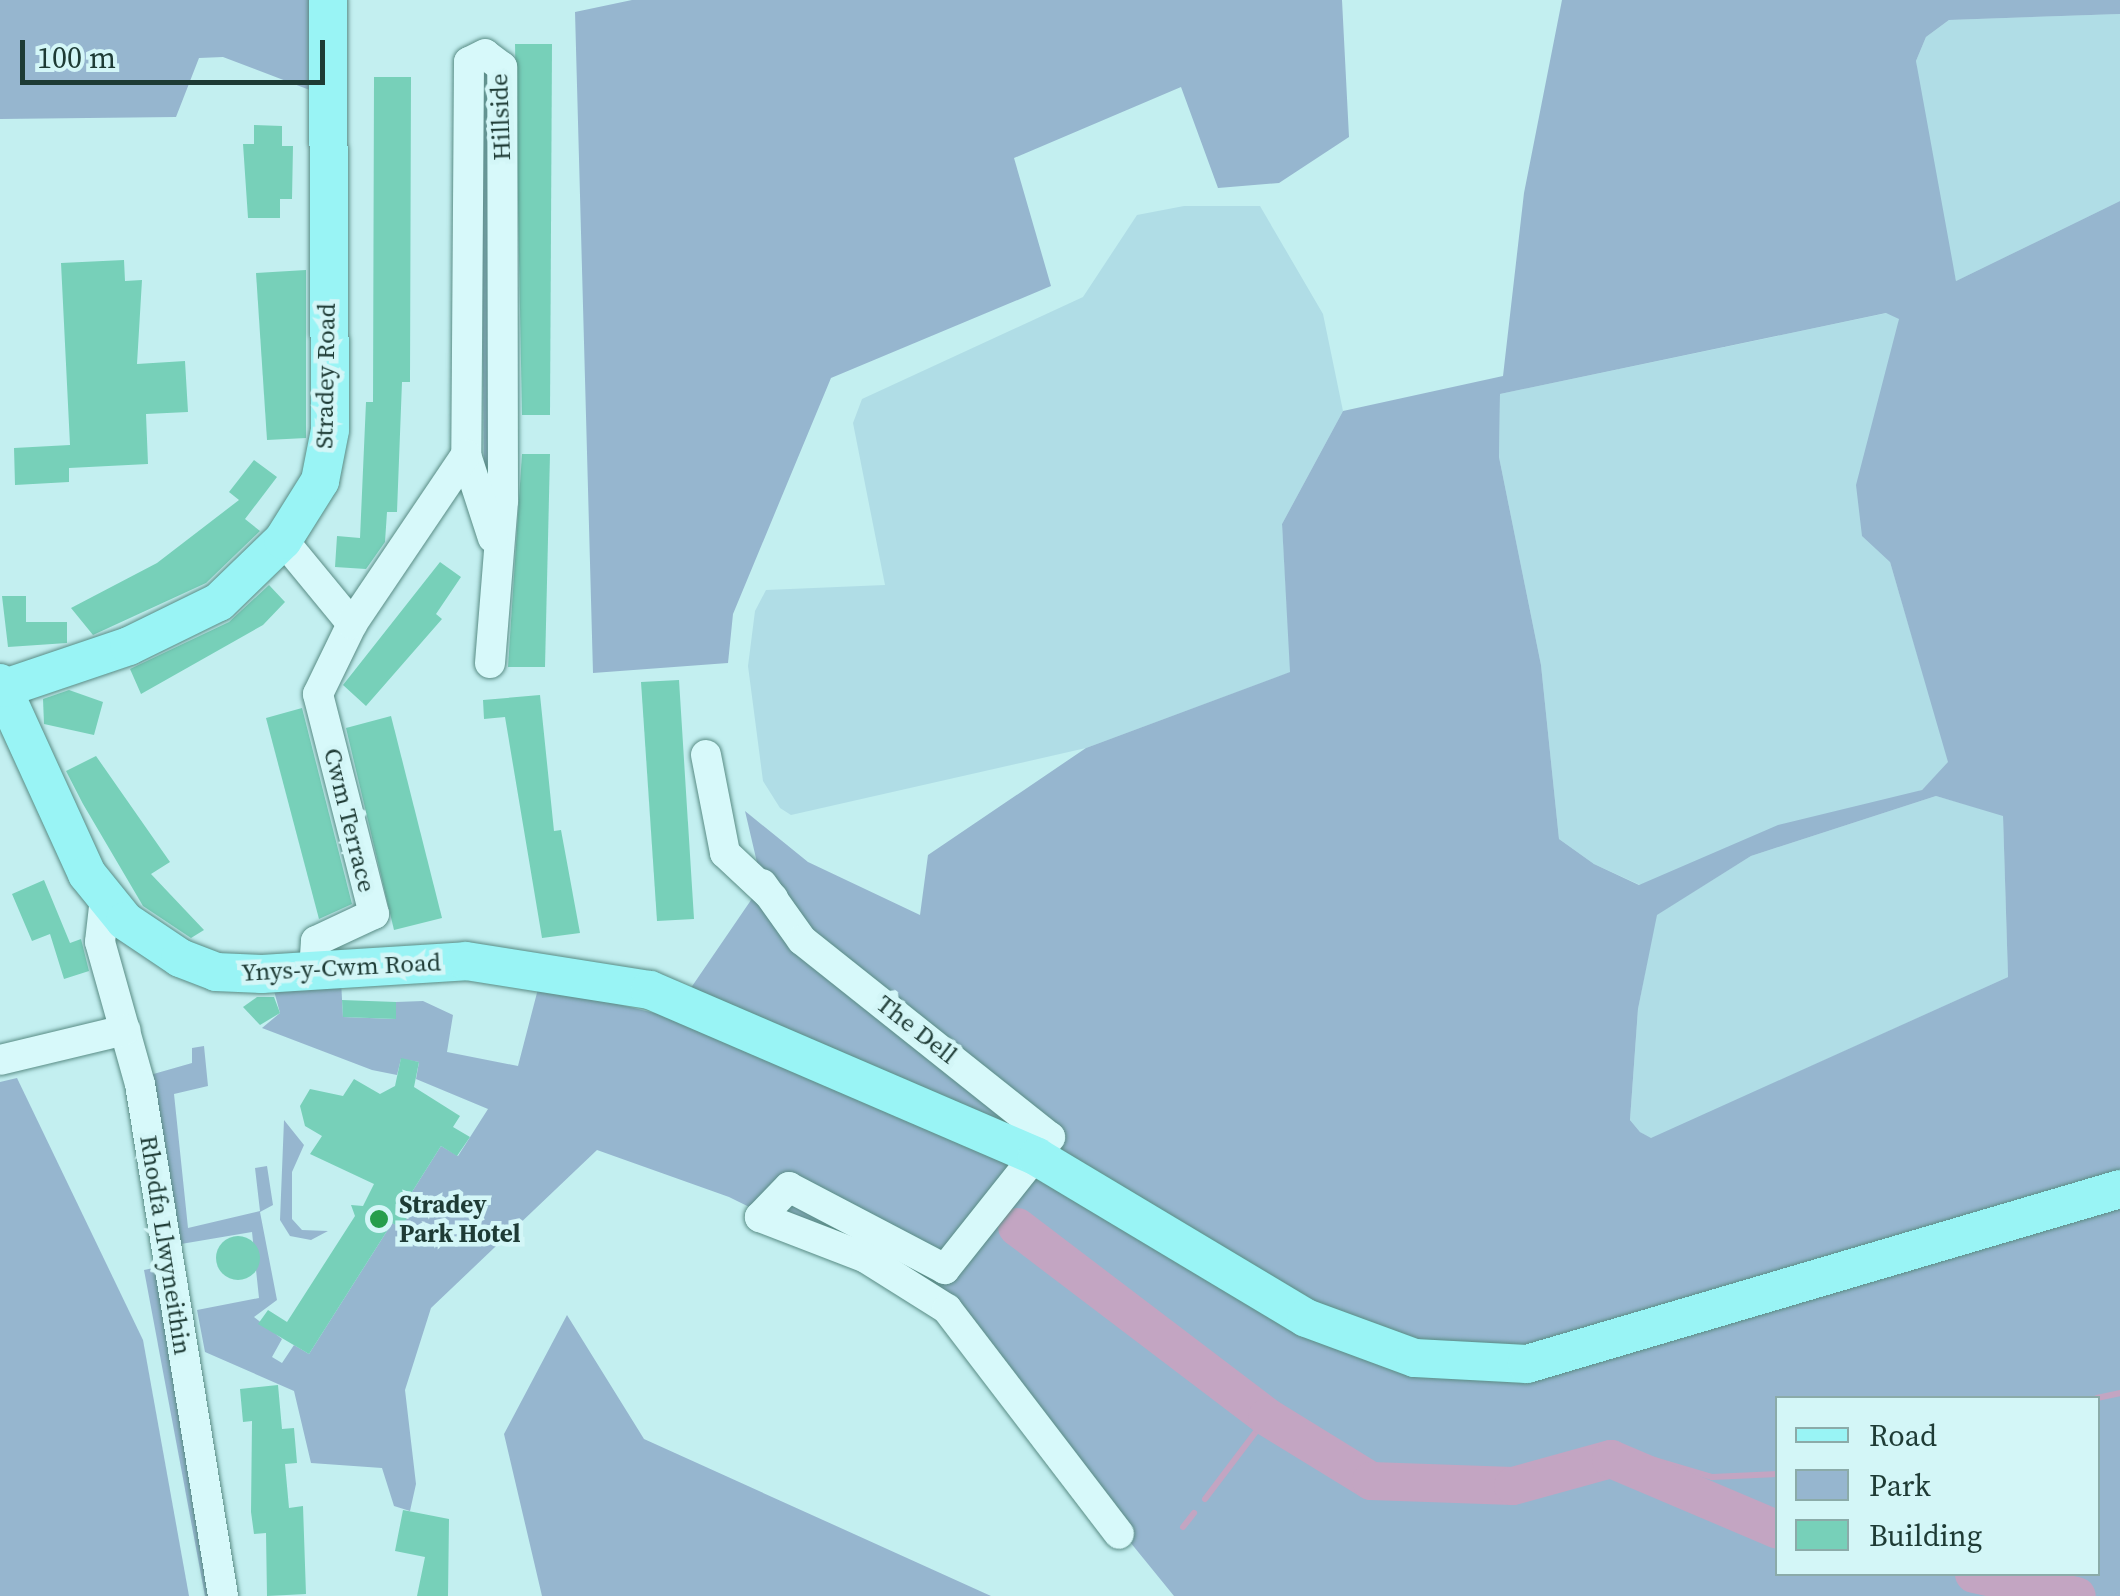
<!DOCTYPE html>
<style>
body{margin:0}
#map{position:relative;width:2120px;height:1596px;overflow:hidden;background:#c3eff0;font-family:"Source Serif 4",serif}
div>[style]{position:absolute}
.farmland>*{inset:0;background:#b0dde6}
.green>*{inset:0;background:#96b6cf}
.stream>*{height:6px;margin:-3px;padding:0 3px;transform-origin:3px;border-radius:3px;background:#c3a5c2}
.river>*{height:38px;margin:-19px;padding:0 19px;transform-origin:19px;border-radius:19px;background:#c3a5c2}
.building>*{inset:0;background:#77d0b9}
.round{border-radius:50%}
.roads{filter:drop-shadow(0 0 2px #598c85) drop-shadow(0 0 2px #598c85)}
.minor>*{height:30px;margin:-15px;padding:0 15px;transform-origin:15px;border-radius:15px;background:#d7f9fa}
.major>*{height:38px;margin:-19px;padding:0 19px;transform-origin:19px;border-radius:19px;background:#99f4f5}
.dots>*{width:28px;height:28px;translate:-50% -50%;box-sizing:border-box;border:5px solid #d3f6f7;border-radius:50%}
span{translate:-50% -50%;white-space:nowrap;text-align:center;line-height:1.15;-webkit-text-stroke:9px #d3f6f7;paint-order:stroke}
.street-label{font-size:25px;color:#1e3b35}
.poi-label{font-size:25px;color:#1e3b35;font-weight:700}
.left{translate:0 -50%;text-align:left}
.legend{position:absolute;left:1775px;top:1396px;width:325px;height:180px;box-sizing:border-box;background:#d3f6f7;border:2px solid #8baba9;margin:0;padding:12px 18px;list-style:none;font-size:30px;color:#1e3b35}
.legend li{display:flex;align-items:center;gap:20px;height:50px}
.legend b{width:50px;border:2px solid #8baba9}
.scale{position:absolute;left:20px;top:40px;width:305px;height:45px;box-sizing:border-box;border:5px solid #1e3b35;border-top:0;padding-left:12px;font-size:30px;line-height:35px;white-space:nowrap;color:#1e3b35;-webkit-text-stroke:8px #d3f6f7;paint-order:stroke}
</style>
<div id="map">
<div class="farmland">
<i style="clip-path:polygon(2120px 14px,2120px 201px,1956px 281px,1926px 145px,1916px 61px,1926px 37px,1949px 20px)"></i>
<i style="clip-path:polygon(1184px 206px,1260px 206px,1323px 314px,1343px 411px,1282px 524px,1291px 672px,1086px 748px,791px 815px,780px 808px,763px 781px,748px 666px,755px 611px,766px 590px,885px 585px,853px 423px,862px 399px,1083px 297px,1137px 215px)"></i>
<i style="clip-path:polygon(1887px 313px,1899px 318px,1890px 562px,1949px 762px,1922px 790px,1640px 885px,1594px 864px,1559px 839px,1541px 665px,1499px 457px,1500px 394px)"></i>
<i style="clip-path:polygon(1936px 796px,2003px 815px,2008px 977px,1651px 1139px,1640px 1132px,1630px 1120px,1638px 1009px,1656px 915px,1751px 856px)"></i>
</div>
<div class="green">
<i style="clip-path:polygon(0 0,318px 0,315px 92px,223px 57px,199px 58px,176px 117px,0 119px)"></i>
<i style="clip-path:polygon(632px 0,1342px 0,1349px 137px,1279px 183px,1218px 188px,1181px 87px,1014px 158px,1051px 286px,831px 378px,733px 614px,728px 663px,593px 673px,575px 12px)"></i>
<i style="clip-path:polygon(evenodd,1562px 0,2120px 0,2120px 14px,1949px 20px,1926px 37px,1916px 61px,1956px 281px,2120px 201px,2120px 1189px,1432px 1376px,1516px 1378px,2120px 1203px,2120px 1596px,1174px 1596px,929px 1295px,729px 1197px,597px 1150px,431px 1308px,405px 1390px,416px 1484px,410px 1511px,394px 1506px,382px 1468px,311px 1463px,294px 1391px,205px 1352px,197px 1310px,259px 1298px,252px 1232px,181px 1244px,150px 1075px,192px 1063px,192px 1048px,204px 1046px,208px 1086px,174px 1094px,188px 1228px,260px 1211px,255px 1168px,267px 1166px,273px 1205px,260px 1212px,277px 1300px,254px 1317px,282px 1339px,272px 1357px,282px 1363px,294px 1345px,309px 1354px,392px 1223px,401px 1227px,413px 1208px,405px 1203px,441px 1146px,458px 1156px,488px 1109px,416px 1079px,419px 1062px,401px 1059px,397px 1075px,372px 1070px,262px 1028px,280px 1013px,273px 987px,341px 981px,343px 1017px,395px 1019px,396px 1002px,423px 1001px,453px 1015px,447px 1052px,518px 1066px,539px 985px,671px 1017px,762px 884px,745px 811px,808px 862px,920px 915px,928px 855px,1086px 748px,1290px 672px,1282px 524px,1343px 411px,1503px 376px,1524px 193px,1562px 0,1886px 313px,1899px 319px,1856px 485px,1862px 536px,1890px 562px,1948px 762px,1922px 790px,1778px 825px,1639px 885px,1594px 864px,1559px 839px,1541px 665px,1499px 457px,1500px 394px,1886px 313px,1562px 0,1936px 796px,2003px 816px,2008px 977px,1651px 1138px,1640px 1132px,1630px 1120px,1638px 1009px,1657px 915px,1751px 856px,1936px 796px,1562px 0,1778px 1398px,2098px 1398px,2098px 1574px,1778px 1574px,1778px 1398px)"></i>
<i style="clip-path:polygon(488px 63px,499px 500px,484px 472px,480px 69px)"></i>
<i style="clip-path:polygon(17px 1078px,143px 1340px,189px 1596px,0 1596px,0 1082px)"></i>
<i style="clip-path:polygon(284px 1120px,304px 1145px,292px 1172px,292px 1219px,302px 1230px,328px 1231px,311px 1240px,290px 1236px,280px 1220px)"></i>
<i style="clip-path:polygon(158px 1267px,214px 1596px,205px 1596px,144px 1270px)"></i>
<i style="clip-path:polygon(567px 1315px,644px 1439px,991px 1596px,542px 1596px,504px 1434px)"></i>
</div>
<div class="stream">
<i style="left:2097px;top:1398px;width:24px;rotate:-12deg"></i>
<i style="left:1628px;top:1452px;width:88px;rotate:16.6deg"></i>
<i style="left:1712px;top:1477px;width:66px;rotate:-2.6deg"></i>
<i style="left:1611px;top:1459px;width:2px;rotate:-27deg"></i>
<i style="left:1205px;top:1499px;width:103px;rotate:-52.9deg"></i>
<i style="left:1183px;top:1527px;width:18px;rotate:-52deg"></i>
</div>
<div class="river">
<i style="left:1017px;top:1227px;width:314px;rotate:37.2deg"></i>
<i style="left:1267px;top:1417px;width:122px;rotate:31.6deg"></i>
<i style="left:1371px;top:1481px;width:142px;rotate:2deg"></i>
<i style="left:1513px;top:1486px;width:102px;rotate:-15.4deg"></i>
<i style="left:1611px;top:1459px;width:181px;rotate:23deg"></i>
<i style="left:1974px;top:1574px;width:105px;rotate:12.1deg"></i>
</div>
<div class="building">
<i style="clip-path:polygon(515px 44px,552px 44px,550px 415px,522px 415px)"></i>
<i style="clip-path:polygon(374px 77px,411px 77px,410px 382px,402px 382px,397px 512px,387px 512px,385px 542px,366px 569px,335px 567px,337px 536px,360px 538px,366px 402px,373px 402px)"></i>
<i style="clip-path:polygon(254px 125px,282px 126px,282px 146px,293px 146px,292px 199px,280px 199px,280px 218px,248px 218px,243px 144px,254px 144px)"></i>
<i style="clip-path:polygon(124px 260px,125px 281px,142px 280px,137px 364px,185px 361px,188px 412px,146px 414px,148px 464px,69px 468px,69px 482px,15px 485px,14px 448px,70px 445px,61px 263px)"></i>
<i style="clip-path:polygon(306px 270px,306px 438px,267px 440px,256px 273px)"></i>
<i style="clip-path:polygon(522px 454px,550px 454px,545px 667px,508px 667px)"></i>
<i style="clip-path:polygon(254px 460px,277px 477px,245px 519px,260px 531px,206px 583px,93px 635px,71px 608px,157px 563px,239px 500px,229px 492px)"></i>
<i style="clip-path:polygon(440px 562px,461px 577px,436px 614px,442px 619px,366px 706px,343px 685px)"></i>
<i style="clip-path:polygon(269px 585px,285px 602px,263px 625px,141px 694px,130px 669px,229px 622px)"></i>
<i style="clip-path:polygon(2px 596px,26px 596px,26px 622px,67px 622px,67px 643px,8px 647px)"></i>
<i style="clip-path:polygon(679px 680px,694px 919px,657px 921px,641px 682px)"></i>
<i style="clip-path:polygon(69px 690px,103px 702px,94px 735px,44px 724px,43px 699px)"></i>
<i style="clip-path:polygon(540px 695px,554px 831px,561px 830px,580px 933px,542px 938px,505px 717px,484px 719px,483px 700px)"></i>
<i style="clip-path:polygon(302px 708px,352px 904px,319px 919px,266px 718px)"></i>
<i style="clip-path:polygon(391px 716px,442px 918px,394px 930px,346px 728px)"></i>
<i style="clip-path:polygon(96px 756px,170px 862px,151px 874px,204px 930px,191px 938px,143px 906px,83px 804px,66px 771px)"></i>
<i style="clip-path:polygon(44px 880px,70px 943px,81px 939px,89px 971px,64px 979px,50px 934px,32px 941px,12px 894px)"></i>
<i style="clip-path:polygon(257px 997px,274px 997px,280px 1013px,260px 1025px,243px 1007px)"></i>
<i style="clip-path:polygon(342px 1000px,396px 1002px,396px 1019px,343px 1017px)"></i>
<i style="clip-path:polygon(401px 1058px,419px 1062px,414px 1087px,460px 1116px,453px 1127px,470px 1137px,457px 1156px,441px 1146px,405px 1203px,413px 1208px,401px 1228px,392px 1223px,309px 1354px,258px 1324px,268px 1310px,287px 1322px,355px 1216px,351px 1205px,363px 1206px,374px 1184px,310px 1154px,322px 1136px,305px 1126px,300px 1106px,310px 1089px,343px 1096px,354px 1079px,380px 1094px,395px 1086px)"></i>
<i class="round" style="left:216px;top:1236px;width:44px;height:44px"></i>
<i style="clip-path:polygon(278px 1385px,282px 1429px,294px 1428px,297px 1463px,285px 1464px,289px 1508px,303px 1506px,306px 1594px,267px 1596px,266px 1533px,254px 1534px,251px 1512px,252px 1421px,243px 1422px,240px 1389px)"></i>
<i style="clip-path:polygon(403px 1510px,449px 1519px,448px 1596px,417px 1596px,425px 1557px,395px 1551px)"></i>
</div>
<div class="roads">
<div class="minor">
<i style="left:283px;top:540px;width:109px;rotate:50.6deg"></i>
<i style="left:490px;top:663px;width:163px;rotate:-85.4deg"></i>
<i style="left:503px;top:501px;width:434px;rotate:-90.1deg"></i>
<i style="left:502px;top:67px;width:21px;rotate:-143deg"></i>
<i style="left:485px;top:54px;width:18px;rotate:153deg"></i>
<i style="left:469px;top:62px;width:393px;rotate:90.4deg"></i>
<i style="left:466px;top:455px;width:87px;rotate:72deg"></i>
<i style="left:706px;top:755px;width:100px;rotate:79deg"></i>
<i style="left:725px;top:853px;width:66px;rotate:43.2deg"></i>
<i style="left:762px;top:884px;width:69px;rotate:54.5deg"></i>
<i style="left:802px;top:940px;width:317px;rotate:38.5deg"></i>
<i style="left:1050px;top:1137px;width:169px;rotate:128.5deg"></i>
<i style="left:945px;top:1269px;width:176px;rotate:-152.3deg"></i>
<i style="left:789px;top:1187px;width:42px;rotate:134deg"></i>
<i style="left:760px;top:1217px;width:114px;rotate:21.1deg"></i>
<i style="left:866px;top:1258px;width:96px;rotate:32.2deg"></i>
<i style="left:947px;top:1309px;width:283px;rotate:52.6deg"></i>
<i style="left:105px;top:898px;width:44px;rotate:96.5deg"></i>
<i style="left:100px;top:942px;width:148px;rotate:74.3deg"></i>
<i style="left:140px;top:1084px;width:519px;rotate:80.79deg"></i>
<i style="left:314px;top:970px;width:29px;rotate:-86deg"></i>
<i style="left:316px;top:941px;width:64px;rotate:-25deg"></i>
<i style="left:374px;top:914px;width:227px;rotate:-104.3deg"></i>
<i style="left:318px;top:694px;width:78px;rotate:-64.1deg"></i>
<i style="left:352px;top:624px;width:204px;rotate:-56deg"></i>
<i style="left:0;top:1060px;width:129px;rotate:-13.5deg"></i>
</div>
<div class="major">
<i style="left:0;top:683px;width:210px;rotate:65.5deg"></i>
<i style="left:87px;top:874px;width:60px;rotate:51deg"></i>
<i style="left:125px;top:921px;width:66px;rotate:33.9deg"></i>
<i style="left:180px;top:958px;width:39px;rotate:21deg"></i>
<i style="left:216px;top:972px;width:46px;rotate:2.5deg"></i>
<i style="left:262px;top:974px;width:204px;rotate:-3.6deg"></i>
<i style="left:466px;top:961px;width:186px;rotate:9deg"></i>
<i style="left:650px;top:990px;width:421px;rotate:23.3deg"></i>
<i style="left:1037px;top:1157px;width:313px;rotate:30.9deg"></i>
<i style="left:1306px;top:1318px;width:116px;rotate:20.2deg"></i>
<i style="left:1415px;top:1358px;width:112px;rotate:3.1deg"></i>
<i style="left:1527px;top:1364px;width:618px;rotate:-16.44deg"></i>
<i style="left:5px;top:688px;width:131px;rotate:-18.7deg"></i>
<i style="left:129px;top:646px;width:100px;rotate:-26.1deg"></i>
<i style="left:219px;top:602px;width:89px;rotate:-44.1deg"></i>
<i style="left:283px;top:540px;width:70px;rotate:-57.9deg"></i>
<i style="left:320px;top:481px;width:52px;rotate:-78.9deg"></i>
<i style="left:330px;top:430px;width:430px;rotate:-90.3deg"></i>
</div>
</div>
<div class="dots">
<i style="left:379px;top:1219px;background:#269e4c"></i>
</div>
<div class="street-label">
<span style="left:500px;top:117px;rotate:-92deg">Hillside</span>
<span style="left:325px;top:376px;rotate:-89deg">Stradey Road</span>
<span style="left:350px;top:820px;rotate:76deg">Cwm Terrace</span>
<span style="left:341px;top:967px;rotate:-3deg">Ynys-y-Cwm Road</span>
<span style="left:917px;top:1029px;rotate:38deg">The Dell</span>
<span style="left:166px;top:1245px;rotate:81deg">Rhodfa Llwyneithin</span>
</div>
<div class="poi-label">
<span class="left" style="left:399px;top:1219px">Stradey<br>Park Hotel</span>
</div>
<ul class="legend">
<li><b style="height:12px;background:#99f4f5"></b>Road</li>
<li><b style="height:28px;background:#96b6cf"></b>Park</li>
<li><b style="height:28px;background:#77d0b9"></b>Building</li>
</ul>
<div class="scale">100 m</div>
</div>
